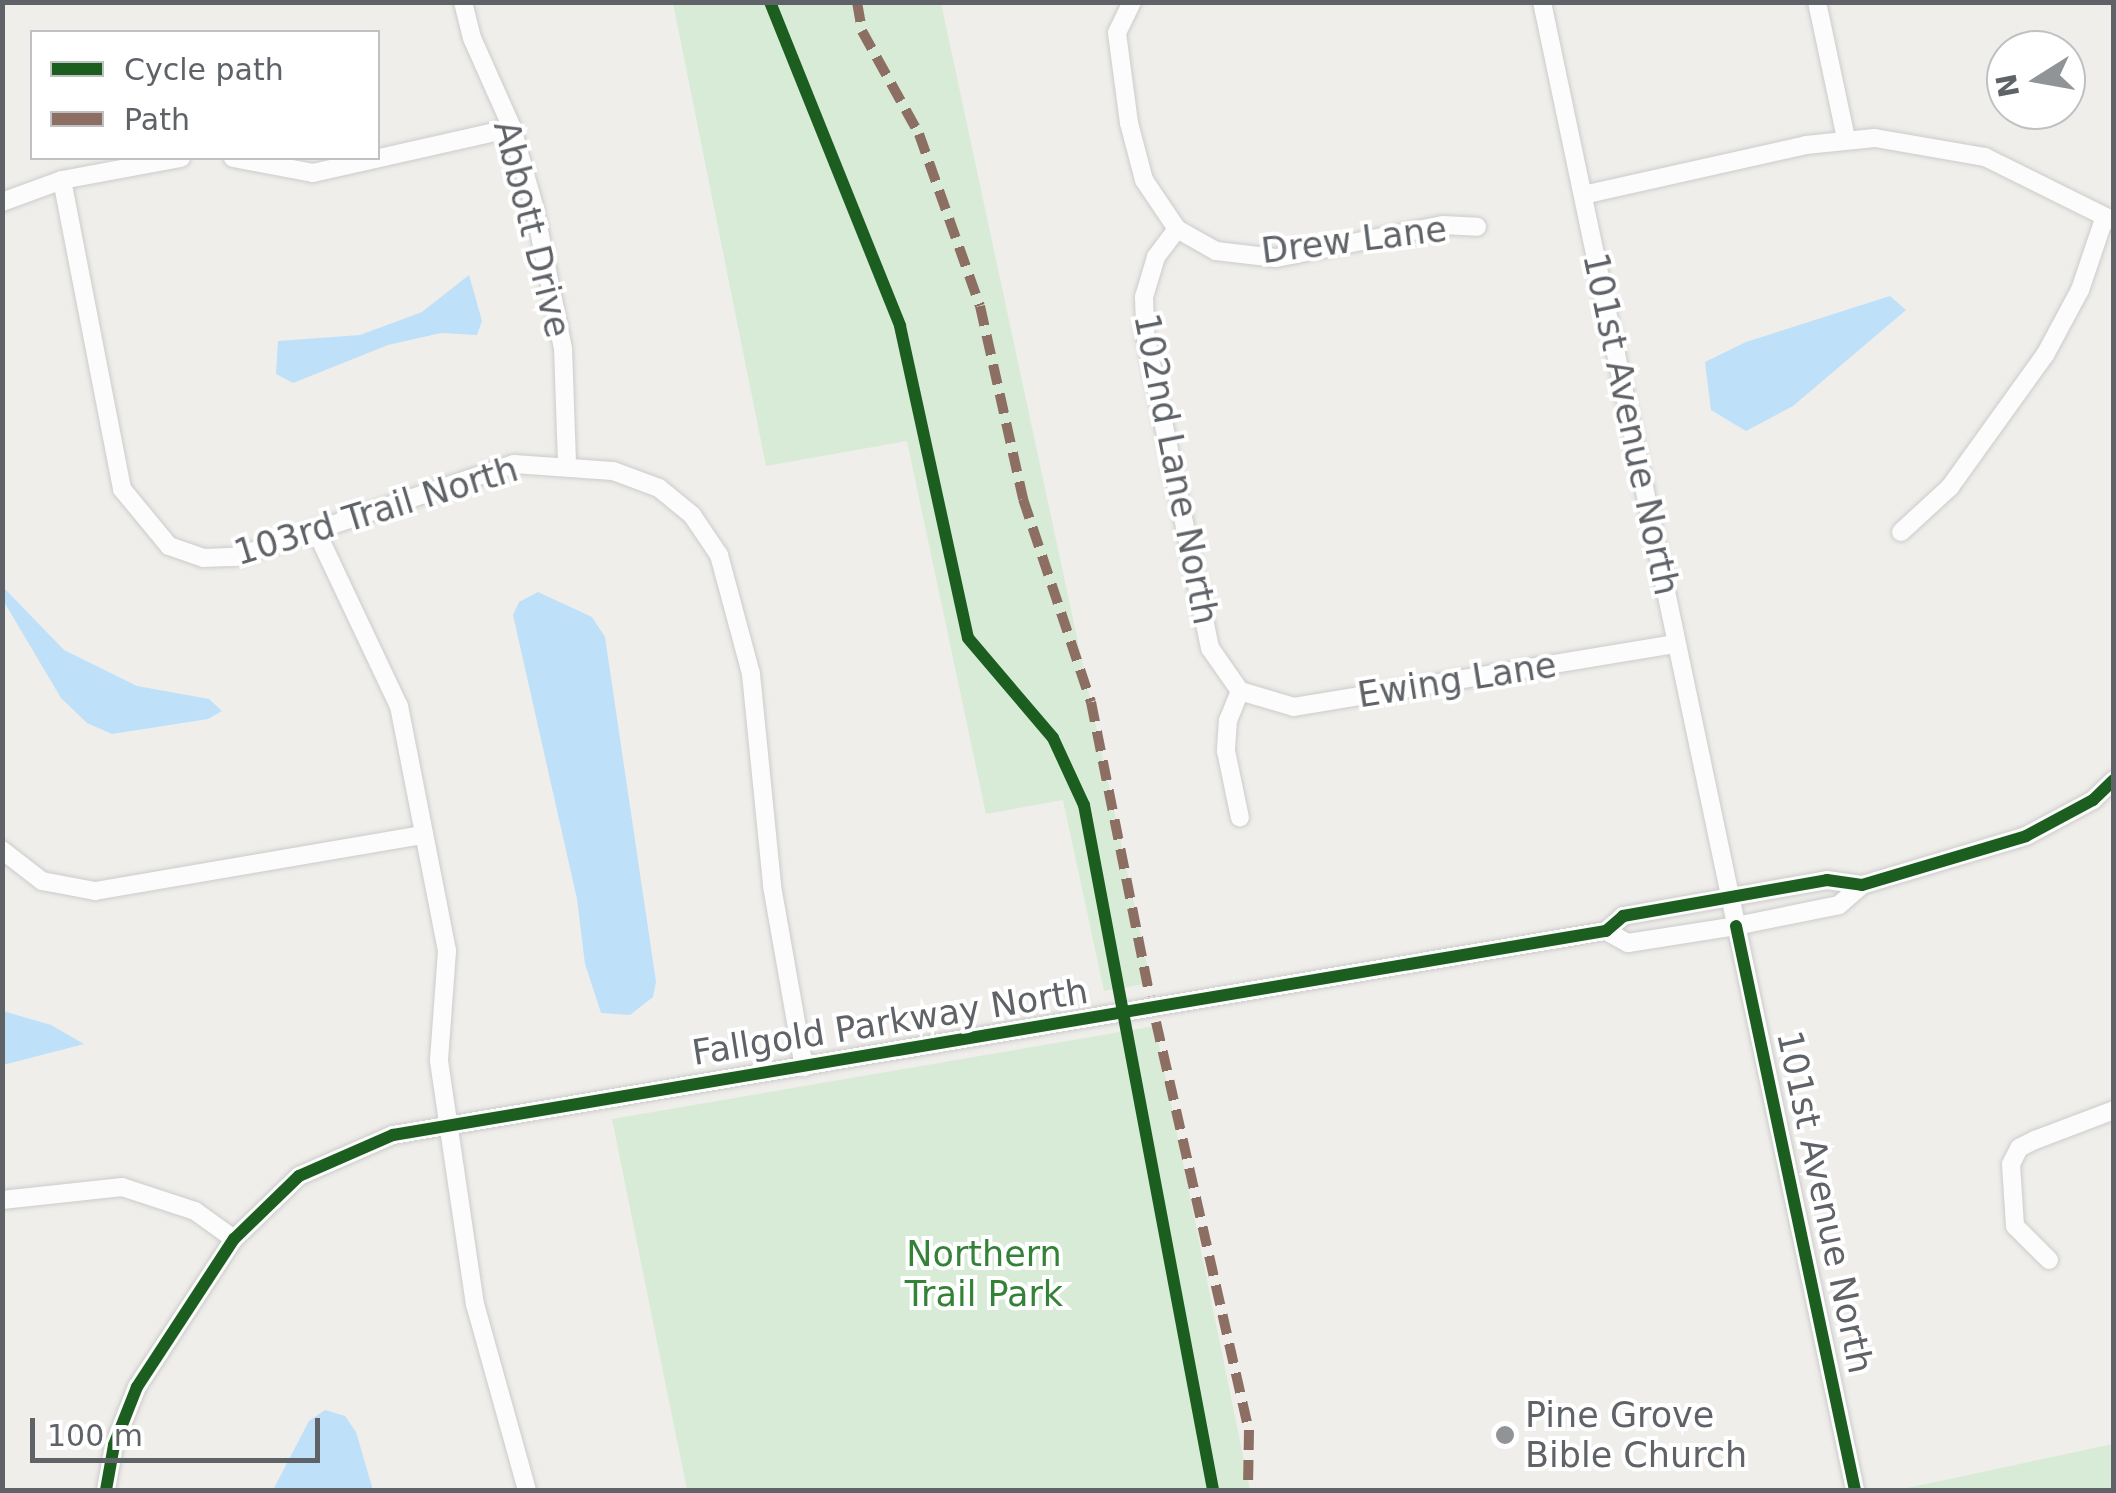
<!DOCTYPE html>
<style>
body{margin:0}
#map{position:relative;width:2116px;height:1493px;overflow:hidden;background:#efeeea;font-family:"DejaVu Sans",sans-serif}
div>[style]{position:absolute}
.green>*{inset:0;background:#d8ebd6}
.water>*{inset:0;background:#bfe0f9}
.roads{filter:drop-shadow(0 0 2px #cbcccc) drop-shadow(0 0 2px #cbcccc)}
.street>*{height:18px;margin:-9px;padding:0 9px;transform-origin:9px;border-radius:9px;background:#fdfcfc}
.quiet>*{height:10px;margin-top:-5px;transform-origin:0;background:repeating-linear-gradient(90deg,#8d6e63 0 20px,transparent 0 30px)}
.cycleway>*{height:12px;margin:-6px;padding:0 6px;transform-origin:6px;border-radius:6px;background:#1b5e20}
.dots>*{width:28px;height:28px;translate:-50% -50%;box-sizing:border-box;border:5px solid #fff;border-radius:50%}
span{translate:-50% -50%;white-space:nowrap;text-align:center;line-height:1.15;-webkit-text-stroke:8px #fff;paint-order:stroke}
.street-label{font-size:35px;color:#5f6368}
.park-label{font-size:35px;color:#348238}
.poi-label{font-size:35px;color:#5f6368}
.left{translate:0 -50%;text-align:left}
.frame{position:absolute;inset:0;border:5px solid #5f6368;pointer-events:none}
.legend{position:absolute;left:30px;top:30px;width:350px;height:130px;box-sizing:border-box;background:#fff;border:2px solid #bfc1c3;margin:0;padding:12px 18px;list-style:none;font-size:30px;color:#5f6368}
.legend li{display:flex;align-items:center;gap:20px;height:50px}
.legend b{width:50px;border:2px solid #bfc1c3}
.north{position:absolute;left:1986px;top:30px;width:100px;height:100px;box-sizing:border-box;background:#fff;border:2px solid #bfc1c3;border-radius:50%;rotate:259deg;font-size:28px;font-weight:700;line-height:40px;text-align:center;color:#5f6368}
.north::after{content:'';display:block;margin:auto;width:35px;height:45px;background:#919496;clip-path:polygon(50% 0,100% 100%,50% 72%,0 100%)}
.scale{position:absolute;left:30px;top:1418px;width:290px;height:45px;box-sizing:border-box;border:5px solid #5f6368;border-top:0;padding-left:12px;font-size:30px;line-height:35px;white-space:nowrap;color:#5f6368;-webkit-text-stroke:8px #fff;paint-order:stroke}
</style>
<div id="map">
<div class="green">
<i style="clip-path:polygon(673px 3px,941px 3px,1151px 983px,1104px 991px,1063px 800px,986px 814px,907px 441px,766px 466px)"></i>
<i style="clip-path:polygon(1155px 1026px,1250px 1490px,687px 1490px,612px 1119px)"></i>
<i style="clip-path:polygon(2113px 1444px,2113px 1490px,1898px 1490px)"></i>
</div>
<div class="water">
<i style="clip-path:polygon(469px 275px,482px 321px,477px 335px,441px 333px,388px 345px,293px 383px,276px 374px,278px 341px,360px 335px,422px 312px)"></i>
<i style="clip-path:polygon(1890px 296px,1906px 310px,1793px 406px,1746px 431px,1711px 410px,1705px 362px,1746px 342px)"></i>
<i style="clip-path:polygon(2px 586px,64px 650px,137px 686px,209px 699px,222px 711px,208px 719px,112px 734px,87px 723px,61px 698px,3px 600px)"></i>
<i style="clip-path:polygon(538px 592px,592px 617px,605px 637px,656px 982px,653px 997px,630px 1015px,601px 1013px,585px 964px,577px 899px,513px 615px,519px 602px)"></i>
<i style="clip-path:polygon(3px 1011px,51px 1025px,84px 1044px,3px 1065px)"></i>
<i style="clip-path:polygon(325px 1410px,345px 1416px,356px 1432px,373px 1490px,273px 1490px,309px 1421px)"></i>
</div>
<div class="roads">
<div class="street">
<i style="left:463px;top:2px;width:37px;rotate:76deg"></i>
<i style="left:472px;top:38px;width:98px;rotate:66deg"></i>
<i style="left:512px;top:128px;width:81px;rotate:74.2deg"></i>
<i style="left:534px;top:206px;width:145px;rotate:78.5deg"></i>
<i style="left:563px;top:348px;width:115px;rotate:88deg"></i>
<i style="left:1132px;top:2px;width:34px;rotate:116deg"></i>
<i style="left:1117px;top:33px;width:91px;rotate:82.4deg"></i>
<i style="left:1129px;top:123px;width:59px;rotate:75.3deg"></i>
<i style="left:1144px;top:180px;width:59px;rotate:56deg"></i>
<i style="left:1177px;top:229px;width:35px;rotate:127deg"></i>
<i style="left:1156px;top:257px;width:42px;rotate:106.7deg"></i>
<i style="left:1144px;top:297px;width:37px;rotate:88deg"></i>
<i style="left:1145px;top:334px;width:321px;rotate:78.3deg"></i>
<i style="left:1210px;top:648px;width:52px;rotate:55.1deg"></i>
<i style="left:1240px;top:691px;width:31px;rotate:112deg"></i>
<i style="left:1228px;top:720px;width:31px;rotate:94deg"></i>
<i style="left:1226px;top:751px;width:68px;rotate:78.2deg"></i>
<i style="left:1542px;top:2px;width:1521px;rotate:78.12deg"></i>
<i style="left:1817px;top:2px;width:139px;rotate:78deg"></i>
<i style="left:233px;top:158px;width:81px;rotate:10.6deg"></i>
<i style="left:313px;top:173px;width:204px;rotate:-12.7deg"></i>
<i style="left:62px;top:180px;width:315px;rotate:79deg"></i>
<i style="left:122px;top:489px;width:74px;rotate:50.5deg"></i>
<i style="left:169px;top:546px;width:36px;rotate:19deg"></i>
<i style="left:203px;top:558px;width:33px;rotate:-2deg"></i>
<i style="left:236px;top:557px;width:293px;rotate:-18.5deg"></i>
<i style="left:514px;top:464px;width:99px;rotate:4deg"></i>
<i style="left:613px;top:471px;width:49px;rotate:20.3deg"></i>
<i style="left:659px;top:488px;width:43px;rotate:39.3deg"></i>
<i style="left:692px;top:515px;width:48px;rotate:56deg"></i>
<i style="left:719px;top:555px;width:123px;rotate:74.9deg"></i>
<i style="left:751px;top:674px;width:213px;rotate:84.3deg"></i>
<i style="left:772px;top:886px;width:184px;rotate:80deg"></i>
<i style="left:1583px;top:195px;width:229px;rotate:-12.6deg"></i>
<i style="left:1806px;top:145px;width:69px;rotate:-5.8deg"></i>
<i style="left:1875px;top:138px;width:112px;rotate:9.8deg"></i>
<i style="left:1985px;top:157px;width:144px;rotate:26.4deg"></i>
<i style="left:2px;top:202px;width:64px;rotate:-20.1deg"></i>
<i style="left:62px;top:180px;width:121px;rotate:-10.5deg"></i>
<i style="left:1177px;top:229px;width:45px;rotate:29.4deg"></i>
<i style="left:1216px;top:251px;width:60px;rotate:6.7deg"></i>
<i style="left:1276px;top:258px;width:170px;rotate:-11.2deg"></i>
<i style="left:1443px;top:225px;width:34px;rotate:3deg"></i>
<i style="left:1901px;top:532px;width:67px;rotate:-42.6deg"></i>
<i style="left:1950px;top:487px;width:163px;rotate:-54.3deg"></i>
<i style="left:2045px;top:355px;width:74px;rotate:-61.7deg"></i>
<i style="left:2080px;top:290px;width:75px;rotate:-71.3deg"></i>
<i style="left:318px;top:535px;width:189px;rotate:64.7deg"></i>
<i style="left:399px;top:706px;width:250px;rotate:78.9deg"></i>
<i style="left:447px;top:951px;width:110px;rotate:94.2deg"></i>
<i style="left:439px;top:1061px;width:246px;rotate:81.6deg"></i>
<i style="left:475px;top:1304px;width:193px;rotate:74.4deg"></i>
<i style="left:1240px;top:691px;width:56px;rotate:16.5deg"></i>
<i style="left:1294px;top:707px;width:387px;rotate:-9.4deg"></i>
<i style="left:2px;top:850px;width:51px;rotate:37.8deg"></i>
<i style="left:42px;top:881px;width:54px;rotate:10.7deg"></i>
<i style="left:95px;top:891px;width:334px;rotate:-9.7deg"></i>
<i style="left:1606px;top:931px;width:25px;rotate:29deg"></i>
<i style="left:1628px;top:943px;width:109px;rotate:-8.9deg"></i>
<i style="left:1736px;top:926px;width:105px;rotate:-11.5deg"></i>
<i style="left:1839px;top:905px;width:30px;rotate:-41deg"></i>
<i style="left:2px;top:1200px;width:121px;rotate:-6.2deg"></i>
<i style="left:122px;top:1187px;width:77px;rotate:18.2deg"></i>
<i style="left:195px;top:1211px;width:48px;rotate:35.7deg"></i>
<i style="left:2049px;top:1260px;width:48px;rotate:-135deg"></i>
<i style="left:2015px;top:1226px;width:62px;rotate:-93.7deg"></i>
<i style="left:2011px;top:1164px;width:18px;rotate:-63deg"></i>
<i style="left:2019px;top:1148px;width:18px;rotate:-27deg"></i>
<i style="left:2035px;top:1140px;width:85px;rotate:-20.8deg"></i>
<i style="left:106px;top:1490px;width:46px;rotate:-79.9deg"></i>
<i style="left:114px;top:1445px;width:62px;rotate:-68.4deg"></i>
<i style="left:137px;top:1387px;width:177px;rotate:-56.8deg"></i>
<i style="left:234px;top:1239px;width:91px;rotate:-44.1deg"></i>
<i style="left:299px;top:1176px;width:103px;rotate:-23.6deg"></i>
<i style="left:393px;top:1135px;width:1230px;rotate:-9.55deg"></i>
<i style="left:1606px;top:931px;width:23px;rotate:-41deg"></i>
<i style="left:1623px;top:916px;width:207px;rotate:-10deg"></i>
<i style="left:1827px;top:880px;width:35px;rotate:8deg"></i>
<i style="left:1862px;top:885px;width:171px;rotate:-16.6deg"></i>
<i style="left:2026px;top:836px;width:76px;rotate:-28.2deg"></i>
<i style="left:2093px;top:800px;width:29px;rotate:-44deg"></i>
</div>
</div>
<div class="quiet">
<i style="left:857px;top:2px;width:29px;rotate:80deg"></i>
<i style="left:862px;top:31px;width:118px;rotate:61deg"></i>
<i style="left:919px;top:134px;width:182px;rotate:70.5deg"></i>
<i style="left:980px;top:306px;width:198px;rotate:77.4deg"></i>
<i style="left:1023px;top:499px;width:214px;rotate:71.5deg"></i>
<i style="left:1091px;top:702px;width:300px;rotate:78.7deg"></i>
<i style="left:1156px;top:1022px;width:418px;rotate:77.2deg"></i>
<i style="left:1249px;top:1430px;width:60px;rotate:91deg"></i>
</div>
<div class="cycleway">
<i style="left:770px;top:2px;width:349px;rotate:68.1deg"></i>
<i style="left:900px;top:326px;width:319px;rotate:77.7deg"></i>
<i style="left:968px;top:638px;width:131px;rotate:49.6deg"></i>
<i style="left:1053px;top:738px;width:74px;rotate:65.2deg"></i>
<i style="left:1084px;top:805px;width:697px;rotate:79.33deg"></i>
<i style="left:1736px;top:926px;width:576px;rotate:78.09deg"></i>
<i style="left:106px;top:1490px;width:46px;rotate:-79.9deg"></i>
<i style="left:114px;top:1445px;width:62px;rotate:-68.4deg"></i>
<i style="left:137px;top:1387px;width:177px;rotate:-56.8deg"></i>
<i style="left:234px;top:1239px;width:91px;rotate:-44.1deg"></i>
<i style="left:299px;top:1176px;width:103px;rotate:-23.6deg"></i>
<i style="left:393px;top:1135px;width:1230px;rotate:-9.55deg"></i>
<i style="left:1606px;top:931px;width:23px;rotate:-41deg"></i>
<i style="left:1623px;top:916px;width:207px;rotate:-10deg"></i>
<i style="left:1827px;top:880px;width:35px;rotate:8deg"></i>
<i style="left:1862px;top:885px;width:171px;rotate:-16.6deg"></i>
<i style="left:2026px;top:836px;width:76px;rotate:-28.2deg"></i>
<i style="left:2093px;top:800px;width:29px;rotate:-44deg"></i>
</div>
<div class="dots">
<i style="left:1505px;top:1435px;background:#919496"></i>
</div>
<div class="street-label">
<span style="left:532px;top:229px;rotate:76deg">Abbott Drive</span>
<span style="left:1354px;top:240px;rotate:-7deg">Drew Lane</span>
<span style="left:1631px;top:424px;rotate:78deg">101st Avenue North</span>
<span style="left:1176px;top:469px;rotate:79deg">102nd Lane North</span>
<span style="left:376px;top:511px;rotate:-17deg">103rd Trail North</span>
<span style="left:1457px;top:680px;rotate:-9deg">Ewing Lane</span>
<span style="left:890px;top:1022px;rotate:-9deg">Fallgold Parkway North</span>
<span style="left:1825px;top:1202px;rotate:78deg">101st Avenue North</span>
</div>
<div class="park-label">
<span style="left:984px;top:1274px">Northern<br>Trail Park</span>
</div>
<div class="poi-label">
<span class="left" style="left:1525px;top:1435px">Pine Grove<br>Bible Church</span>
</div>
<div class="frame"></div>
<ul class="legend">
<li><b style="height:12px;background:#1b5e20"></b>Cycle path</li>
<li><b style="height:12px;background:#8d6e63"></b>Path</li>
</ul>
<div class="north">N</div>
<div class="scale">100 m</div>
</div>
